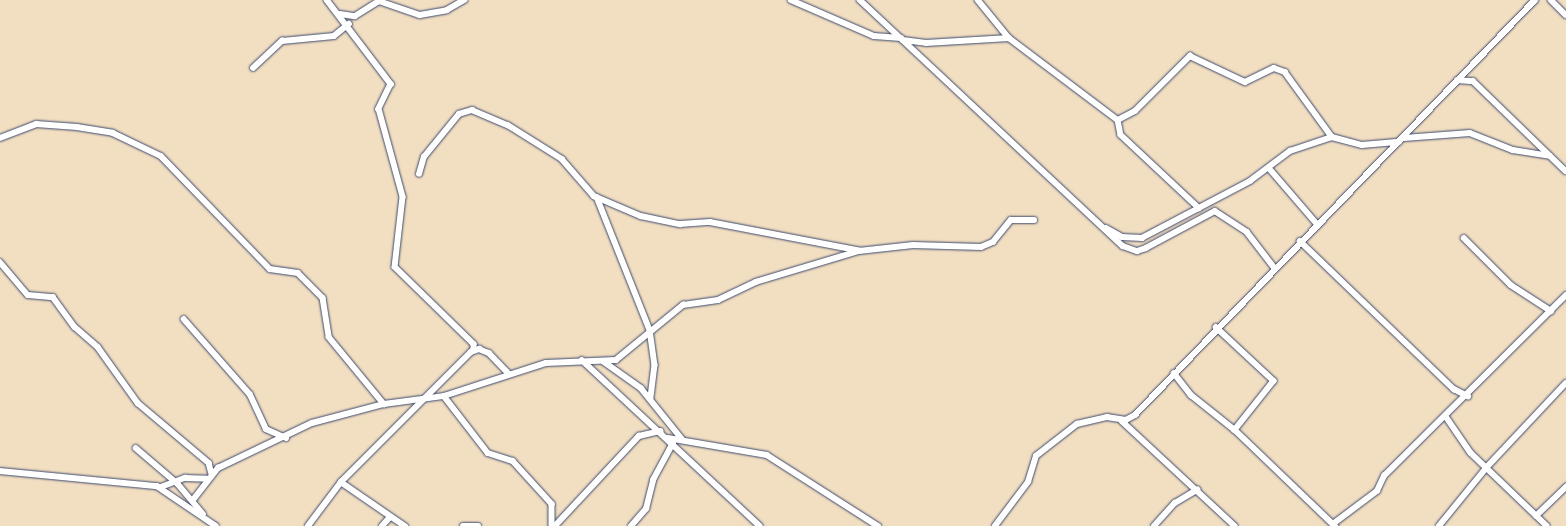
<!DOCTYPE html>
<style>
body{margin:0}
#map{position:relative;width:1566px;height:526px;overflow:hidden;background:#f2dec1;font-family:"Sorts Mill Goudy",serif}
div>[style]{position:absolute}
.roads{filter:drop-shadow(0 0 1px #3b496d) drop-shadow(0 0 1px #3b496d)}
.street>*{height:5.5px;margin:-2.75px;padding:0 2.75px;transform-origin:2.75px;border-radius:2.75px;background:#fff}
span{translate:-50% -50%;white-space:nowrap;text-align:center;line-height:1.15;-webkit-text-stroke:4px #f7f3e8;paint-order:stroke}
</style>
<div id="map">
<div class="roads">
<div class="street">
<i style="left:327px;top:0;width:106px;rotate:52.7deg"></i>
<i style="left:391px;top:84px;width:28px;rotate:116deg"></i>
<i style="left:379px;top:109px;width:91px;rotate:74.7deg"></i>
<i style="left:403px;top:197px;width:70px;rotate:96.5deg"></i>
<i style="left:395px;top:267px;width:110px;rotate:44.3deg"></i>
<i style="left:474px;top:344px;width:6px;rotate:90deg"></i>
<i style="left:791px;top:0;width:90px;rotate:23.4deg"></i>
<i style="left:874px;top:36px;width:27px;rotate:4deg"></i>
<i style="left:860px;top:0;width:360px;rotate:43.1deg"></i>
<i style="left:1123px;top:246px;width:15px;rotate:20deg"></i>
<i style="left:1137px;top:251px;width:9px;rotate:-18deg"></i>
<i style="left:1146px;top:248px;width:78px;rotate:-28.2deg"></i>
<i style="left:1215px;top:211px;width:38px;rotate:33deg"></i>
<i style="left:1247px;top:232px;width:44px;rotate:52.4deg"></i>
<i style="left:978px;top:0;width:49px;rotate:50.8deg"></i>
<i style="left:1551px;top:0;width:21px;rotate:45deg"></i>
<i style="left:340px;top:14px;width:15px;rotate:8deg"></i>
<i style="left:355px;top:16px;width:28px;rotate:-32deg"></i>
<i style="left:379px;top:1px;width:43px;rotate:18.9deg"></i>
<i style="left:420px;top:15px;width:27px;rotate:-10deg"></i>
<i style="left:447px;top:10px;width:20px;rotate:-30deg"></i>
<i style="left:903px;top:40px;width:23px;rotate:7deg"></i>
<i style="left:926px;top:43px;width:83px;rotate:-3.4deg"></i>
<i style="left:1009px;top:38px;width:136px;rotate:37deg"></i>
<i style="left:1118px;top:120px;width:19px;rotate:-28deg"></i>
<i style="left:1135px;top:111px;width:78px;rotate:-45deg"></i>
<i style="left:1190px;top:56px;width:61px;rotate:25.3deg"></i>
<i style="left:1245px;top:82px;width:32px;rotate:-26deg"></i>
<i style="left:1274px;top:68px;width:12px;rotate:20deg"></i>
<i style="left:1285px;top:72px;width:80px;rotate:54.1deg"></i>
<i style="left:1332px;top:137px;width:31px;rotate:15deg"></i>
<i style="left:1362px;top:145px;width:37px;rotate:-5deg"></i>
<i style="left:253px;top:68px;width:40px;rotate:-43deg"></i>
<i style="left:282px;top:41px;width:52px;rotate:-5.5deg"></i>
<i style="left:334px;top:36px;width:19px;rotate:-39deg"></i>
<i style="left:1457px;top:80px;width:16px;rotate:4deg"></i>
<i style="left:1473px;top:81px;width:129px;rotate:44.1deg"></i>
<i style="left:1118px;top:120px;width:15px;rotate:79deg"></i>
<i style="left:1121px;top:135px;width:107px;rotate:43.1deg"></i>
<i style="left:0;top:138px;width:39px;rotate:-21deg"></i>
<i style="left:36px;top:124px;width:41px;rotate:4.2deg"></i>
<i style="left:77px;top:127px;width:36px;rotate:9deg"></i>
<i style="left:113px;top:133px;width:53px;rotate:25.6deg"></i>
<i style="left:161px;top:156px;width:157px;rotate:46deg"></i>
<i style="left:270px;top:269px;width:28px;rotate:8deg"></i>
<i style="left:298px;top:273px;width:35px;rotate:45deg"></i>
<i style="left:323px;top:298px;width:39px;rotate:81deg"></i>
<i style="left:329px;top:337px;width:87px;rotate:50.6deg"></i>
<i style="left:1404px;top:138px;width:66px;rotate:-4.3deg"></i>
<i style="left:1470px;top:133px;width:46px;rotate:21.6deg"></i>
<i style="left:1513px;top:150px;width:37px;rotate:9deg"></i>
<i style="left:1269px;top:168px;width:75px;rotate:49.3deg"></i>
<i style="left:419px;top:174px;width:18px;rotate:-74deg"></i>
<i style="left:424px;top:157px;width:55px;rotate:-50.9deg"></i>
<i style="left:459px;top:114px;width:14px;rotate:-17deg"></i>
<i style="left:472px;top:110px;width:39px;rotate:23deg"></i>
<i style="left:508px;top:125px;width:64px;rotate:32.2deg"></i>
<i style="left:562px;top:159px;width:49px;rotate:49.1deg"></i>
<i style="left:594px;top:196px;width:51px;rotate:23.1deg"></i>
<i style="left:641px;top:216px;width:40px;rotate:12deg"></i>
<i style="left:680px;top:224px;width:30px;rotate:-4deg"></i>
<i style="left:710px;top:222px;width:150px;rotate:10.8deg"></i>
<i style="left:597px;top:197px;width:143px;rotate:68.3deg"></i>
<i style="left:650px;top:330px;width:35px;rotate:82deg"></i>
<i style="left:655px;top:365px;width:34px;rotate:97deg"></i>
<i style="left:1106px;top:228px;width:18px;rotate:29deg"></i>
<i style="left:1122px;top:237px;width:20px;rotate:3deg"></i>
<i style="left:1142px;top:238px;width:122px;rotate:-27.8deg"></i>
<i style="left:1250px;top:181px;width:50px;rotate:-36.9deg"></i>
<i style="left:1290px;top:151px;width:44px;rotate:-18.4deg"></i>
<i style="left:1464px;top:238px;width:66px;rotate:45deg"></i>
<i style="left:1511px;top:285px;width:48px;rotate:33deg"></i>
<i style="left:1300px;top:241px;width:214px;rotate:43.9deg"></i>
<i style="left:1454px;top:389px;width:16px;rotate:27deg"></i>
<i style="left:0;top:262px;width:43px;rotate:49.7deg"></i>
<i style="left:28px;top:295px;width:25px;rotate:5deg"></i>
<i style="left:53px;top:297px;width:37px;rotate:54deg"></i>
<i style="left:75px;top:327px;width:30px;rotate:41deg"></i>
<i style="left:98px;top:347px;width:69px;rotate:54.5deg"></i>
<i style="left:138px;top:403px;width:93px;rotate:40.2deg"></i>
<i style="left:209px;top:463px;width:11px;rotate:75deg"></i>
<i style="left:184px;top:319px;width:100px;rotate:48.7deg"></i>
<i style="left:250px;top:394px;width:38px;rotate:65deg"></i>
<i style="left:266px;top:429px;width:22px;rotate:24deg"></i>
<i style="left:1216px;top:327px;width:79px;rotate:43deg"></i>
<i style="left:1274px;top:381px;width:63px;rotate:128.5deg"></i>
<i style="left:582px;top:360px;width:243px;rotate:43deg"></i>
<i style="left:603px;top:361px;width:47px;rotate:35.4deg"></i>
<i style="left:641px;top:388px;width:65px;rotate:51.2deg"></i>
<i style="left:1174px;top:373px;width:28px;rotate:52deg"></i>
<i style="left:1191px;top:395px;width:56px;rotate:38.5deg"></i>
<i style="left:1235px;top:430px;width:139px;rotate:43.8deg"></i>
<i style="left:444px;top:396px;width:72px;rotate:52.3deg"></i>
<i style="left:488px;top:453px;width:26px;rotate:18deg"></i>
<i style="left:513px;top:461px;width:58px;rotate:47.8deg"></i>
<i style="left:552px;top:504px;width:22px;rotate:90deg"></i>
<i style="left:1447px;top:418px;width:42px;rotate:55.6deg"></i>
<i style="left:1471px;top:453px;width:105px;rotate:43.8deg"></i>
<i style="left:1122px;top:421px;width:154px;rotate:42.9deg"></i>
<i style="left:668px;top:438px;width:100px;rotate:9.7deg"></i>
<i style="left:767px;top:455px;width:132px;rotate:32.6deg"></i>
<i style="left:136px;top:448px;width:55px;rotate:40.6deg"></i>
<i style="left:178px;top:484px;width:39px;rotate:50deg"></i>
<i style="left:0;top:471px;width:158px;rotate:5.5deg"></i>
<i style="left:157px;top:486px;width:71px;rotate:34.1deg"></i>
<i style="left:341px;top:482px;width:78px;rotate:34.5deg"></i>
<i style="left:161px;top:487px;width:26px;rotate:-21deg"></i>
<i style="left:185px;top:478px;width:23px;rotate:2deg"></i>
<i style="left:193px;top:500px;width:41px;rotate:-52deg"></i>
<i style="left:218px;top:468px;width:104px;rotate:-25.6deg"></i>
<i style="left:312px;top:423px;width:74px;rotate:-14.8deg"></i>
<i style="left:384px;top:404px;width:61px;rotate:-7.6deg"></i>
<i style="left:444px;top:396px;width:107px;rotate:-17.9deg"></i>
<i style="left:546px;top:363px;width:70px;rotate:-2.5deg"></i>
<i style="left:616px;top:360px;width:87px;rotate:-39.4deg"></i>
<i style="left:683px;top:305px;width:35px;rotate:-8deg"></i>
<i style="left:718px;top:300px;width:42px;rotate:-25.3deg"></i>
<i style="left:756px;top:282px;width:108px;rotate:-16.8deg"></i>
<i style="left:859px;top:251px;width:54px;rotate:-6.3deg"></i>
<i style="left:913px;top:245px;width:68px;rotate:1.7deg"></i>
<i style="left:981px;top:247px;width:13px;rotate:-23deg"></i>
<i style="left:993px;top:242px;width:28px;rotate:-51deg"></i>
<i style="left:1011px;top:220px;width:23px"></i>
<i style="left:1536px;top:516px;width:42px;rotate:-44deg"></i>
<i style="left:1333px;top:524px;width:55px;rotate:-36.9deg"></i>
<i style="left:1377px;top:491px;width:17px;rotate:-65deg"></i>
<i style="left:1384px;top:476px;width:257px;rotate:-44.8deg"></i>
<i style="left:308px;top:526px;width:55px;rotate:-53.1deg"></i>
<i style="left:341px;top:482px;width:184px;rotate:-45deg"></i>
<i style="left:471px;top:352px;width:9px;rotate:-21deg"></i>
<i style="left:479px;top:349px;width:11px;rotate:22deg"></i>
<i style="left:489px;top:353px;width:29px;rotate:46deg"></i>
<i style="left:382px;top:526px;width:12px;rotate:-48deg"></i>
<i style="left:463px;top:526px;width:15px"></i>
<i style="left:555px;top:526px;width:123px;rotate:-47deg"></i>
<i style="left:639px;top:436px;width:22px;rotate:-13deg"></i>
<i style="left:631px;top:526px;width:23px;rotate:-49deg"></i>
<i style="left:646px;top:509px;width:30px;rotate:-76deg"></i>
<i style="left:653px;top:480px;width:42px;rotate:-61.6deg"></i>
<i style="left:995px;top:526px;width:55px;rotate:-53.1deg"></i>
<i style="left:1028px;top:482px;width:27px;rotate:-73deg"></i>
<i style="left:1036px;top:456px;width:52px;rotate:-38deg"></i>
<i style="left:1077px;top:424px;width:31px;rotate:-13deg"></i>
<i style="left:1107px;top:417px;width:19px;rotate:9deg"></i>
<i style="left:1126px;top:420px;width:10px;rotate:-29deg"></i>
<i style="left:1135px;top:415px;width:576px;rotate:-46.05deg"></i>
<i style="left:1154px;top:526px;width:31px;rotate:-48deg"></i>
<i style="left:1175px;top:503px;width:26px;rotate:-31deg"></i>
<i style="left:1439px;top:526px;width:76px;rotate:-50.9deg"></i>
<i style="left:1487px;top:467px;width:115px;rotate:-46.8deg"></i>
</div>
</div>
</div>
